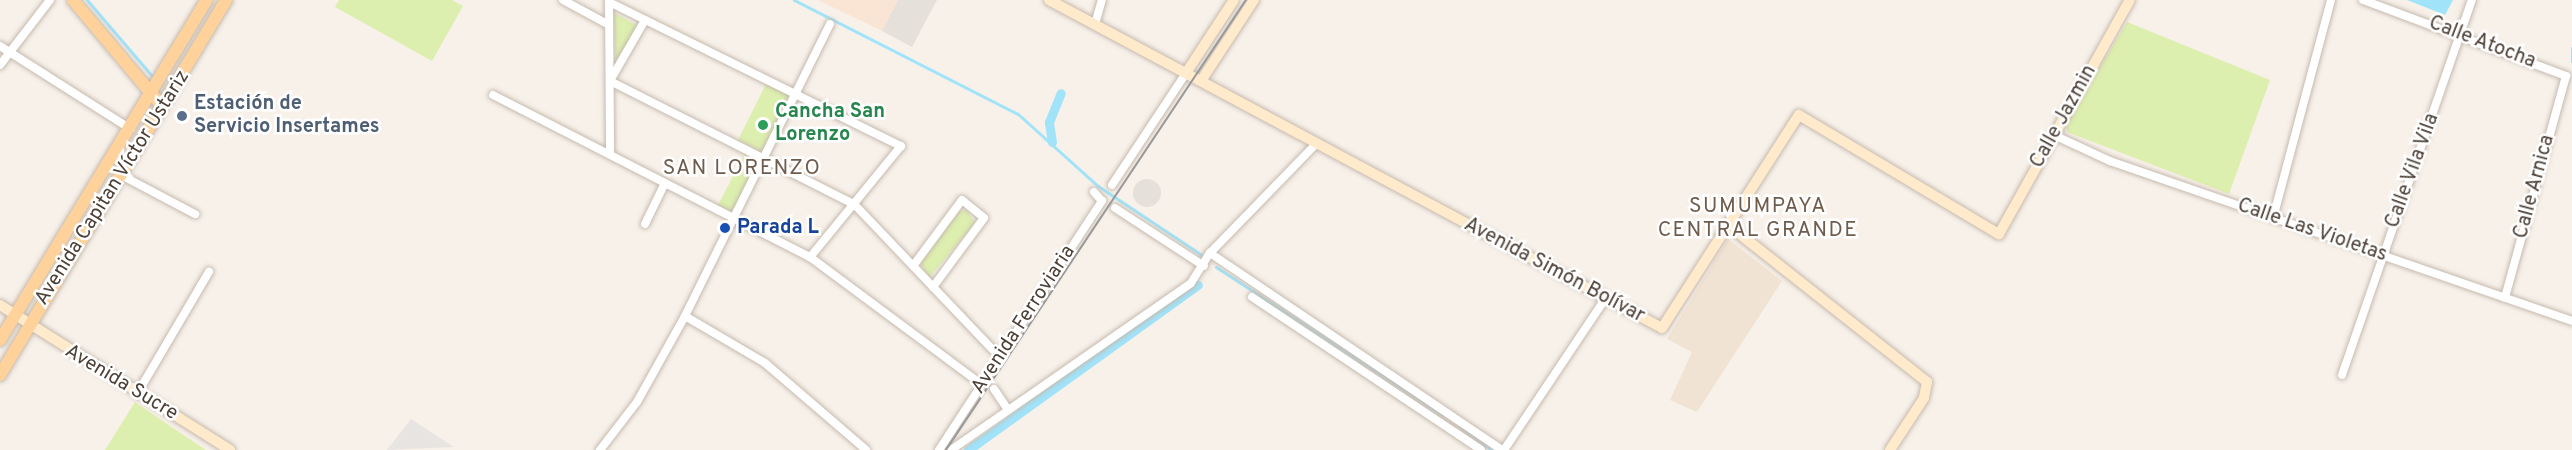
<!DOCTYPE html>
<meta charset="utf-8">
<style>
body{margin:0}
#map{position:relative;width:2572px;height:450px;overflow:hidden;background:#f7f1ea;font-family:Overpass,sans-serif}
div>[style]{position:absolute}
.commercial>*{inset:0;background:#fae4d4}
.industrial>*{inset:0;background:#e6e0db}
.round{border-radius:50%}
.education>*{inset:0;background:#f1e3d3}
.green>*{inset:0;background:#ddefaf}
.parking>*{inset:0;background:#e8e4e2}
.water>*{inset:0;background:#a1e3f9}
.stream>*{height:3px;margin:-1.5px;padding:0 1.5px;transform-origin:1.5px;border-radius:1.5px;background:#a1e3f9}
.canal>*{height:9px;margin:-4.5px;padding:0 4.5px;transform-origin:4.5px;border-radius:4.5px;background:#a1e3f9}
.roads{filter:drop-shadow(0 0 2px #c6baae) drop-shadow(0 0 2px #c6baae)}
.street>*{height:8px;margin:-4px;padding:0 4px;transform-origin:4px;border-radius:4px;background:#fff}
.secondary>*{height:10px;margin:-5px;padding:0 5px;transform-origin:5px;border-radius:5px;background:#ffeacc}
.primary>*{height:12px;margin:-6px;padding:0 6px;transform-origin:6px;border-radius:6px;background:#ffd29b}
.tram>*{height:1.5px;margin:-0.75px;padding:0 0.75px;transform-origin:0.75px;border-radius:0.75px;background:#999}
.dots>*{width:16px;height:16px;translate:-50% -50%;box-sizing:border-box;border:3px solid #fff;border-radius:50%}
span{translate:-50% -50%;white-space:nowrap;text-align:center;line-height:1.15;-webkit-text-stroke:5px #fff;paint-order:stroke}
.street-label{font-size:20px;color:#4c4037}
.service-label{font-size:20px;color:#4e5e75;font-weight:700}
.left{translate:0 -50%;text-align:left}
.leisure-label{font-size:20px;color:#27864d;font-weight:700}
.transit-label{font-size:20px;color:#164399;font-weight:700}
.neighbourhood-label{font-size:21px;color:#705c4d;letter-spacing:1.5px}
</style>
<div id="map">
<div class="commercial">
<i style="clip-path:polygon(818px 0,898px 0,882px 31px)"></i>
</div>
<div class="industrial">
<i style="clip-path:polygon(898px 0,937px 0,912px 47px,882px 31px)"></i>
<i class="round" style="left:1133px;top:179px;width:28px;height:28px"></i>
</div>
<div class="education">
<i style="clip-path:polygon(1728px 239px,1782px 281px,1697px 412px,1670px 400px,1692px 352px,1667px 339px)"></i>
</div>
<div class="green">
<i style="clip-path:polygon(339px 0,452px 0,463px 6px,432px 61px,335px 7px)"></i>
<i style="clip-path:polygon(613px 12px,638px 26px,619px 65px,616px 61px)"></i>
<i style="clip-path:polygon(2127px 22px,2270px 80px,2229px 194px,2067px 132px,2066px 124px)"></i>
<i style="clip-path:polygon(766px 84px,793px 97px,764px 153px,738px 140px)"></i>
<i style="clip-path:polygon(745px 153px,759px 160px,731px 216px,716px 209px)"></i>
<i style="clip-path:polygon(967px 210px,975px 223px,929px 278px,920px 262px,958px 211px)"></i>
<i style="clip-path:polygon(135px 402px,170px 426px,206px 450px,105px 450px)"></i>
</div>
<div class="parking">
<i style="clip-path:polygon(411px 419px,454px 447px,387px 450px)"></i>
</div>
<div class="water">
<i style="clip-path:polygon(2407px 0,2453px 0,2445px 15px)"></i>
</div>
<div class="stream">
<i style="left:87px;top:0;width:101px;rotate:49.4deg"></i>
<i style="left:794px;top:0;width:251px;rotate:27deg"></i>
<i style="left:1018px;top:114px;width:108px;rotate:42deg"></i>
<i style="left:1098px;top:186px;width:125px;rotate:33.6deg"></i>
<i style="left:2572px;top:48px;width:13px;rotate:90deg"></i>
<i style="left:1216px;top:267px;width:271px;rotate:33.1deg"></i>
<i style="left:1461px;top:427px;width:38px;rotate:37deg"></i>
</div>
<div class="canal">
<i style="left:1052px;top:142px;width:20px;rotate:-99deg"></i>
<i style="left:1049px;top:122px;width:31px;rotate:-68deg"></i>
<i style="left:968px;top:450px;width:283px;rotate:-35.7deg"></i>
</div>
<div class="roads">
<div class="street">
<i style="left:563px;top:0;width:52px;rotate:28.5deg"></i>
<i style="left:609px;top:0;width:153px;rotate:89.6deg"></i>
<i style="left:2363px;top:0;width:217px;rotate:20.5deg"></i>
<i style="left:2566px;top:76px;width:230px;rotate:105.4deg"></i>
<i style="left:609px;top:2px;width:326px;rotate:26.3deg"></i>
<i style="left:901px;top:146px;width:144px;rotate:129.3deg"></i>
<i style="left:1095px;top:24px;width:25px;rotate:-74deg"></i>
<i style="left:0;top:46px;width:155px;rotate:32.4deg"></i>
<i style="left:0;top:65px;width:82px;rotate:-52.4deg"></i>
<i style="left:611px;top:79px;width:68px;rotate:-60deg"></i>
<i style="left:610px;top:81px;width:273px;rotate:26.8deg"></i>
<i style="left:854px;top:204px;width:202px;rotate:46.4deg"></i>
<i style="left:493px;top:95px;width:356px;rotate:27.1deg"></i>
<i style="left:810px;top:257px;width:204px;rotate:36.6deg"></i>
<i style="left:2054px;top:135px;width:62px;rotate:24.9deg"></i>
<i style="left:2110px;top:161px;width:489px;rotate:19.1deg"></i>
<i style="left:121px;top:175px;width:84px;rotate:27.8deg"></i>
<i style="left:1112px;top:185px;width:134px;rotate:-56.5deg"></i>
<i style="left:1115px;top:208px;width:106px;rotate:33.1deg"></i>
<i style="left:2273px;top:218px;width:226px;rotate:-75.1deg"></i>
<i style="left:645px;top:224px;width:43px;rotate:-64deg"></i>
<i style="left:1210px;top:253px;width:352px;rotate:34deg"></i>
<i style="left:913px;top:266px;width:82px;rotate:-53.4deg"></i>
<i style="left:962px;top:200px;width:28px;rotate:39deg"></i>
<i style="left:984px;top:218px;width:86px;rotate:126.5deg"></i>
<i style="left:1252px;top:297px;width:275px;rotate:33.7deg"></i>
<i style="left:685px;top:316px;width:93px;rotate:30.4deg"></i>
<i style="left:765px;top:363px;width:133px;rotate:40.7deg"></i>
<i style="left:2342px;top:375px;width:397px;rotate:-70.9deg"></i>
<i style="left:994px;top:389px;width:22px;rotate:56deg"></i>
<i style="left:137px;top:394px;width:142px;rotate:-59.5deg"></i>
<i style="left:600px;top:450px;width:61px;rotate:-52.4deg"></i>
<i style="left:637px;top:402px;width:98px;rotate:-60.8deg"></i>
<i style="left:685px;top:316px;width:326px;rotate:-63.6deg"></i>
<i style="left:939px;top:450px;width:298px;rotate:-56.8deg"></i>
<i style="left:1102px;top:201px;width:12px;rotate:-132deg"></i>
<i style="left:951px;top:450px;width:292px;rotate:-34.8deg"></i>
<i style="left:1191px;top:283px;width:36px;rotate:-58deg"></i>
<i style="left:1210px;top:253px;width:153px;rotate:-45.8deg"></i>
<i style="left:1504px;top:450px;width:182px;rotate:-56.2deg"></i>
</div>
<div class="secondary">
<i style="left:1049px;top:0;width:695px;rotate:28.15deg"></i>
<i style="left:1662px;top:328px;width:253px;rotate:-57.3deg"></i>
<i style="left:1799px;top:115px;width:233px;rotate:30.8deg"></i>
<i style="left:1999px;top:234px;width:268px;rotate:-60.8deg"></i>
<i style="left:1186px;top:73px;width:87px;rotate:-56.7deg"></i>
<i style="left:1201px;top:81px;width:97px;rotate:-56.8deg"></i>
<i style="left:1727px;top:224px;width:255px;rotate:38.3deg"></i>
<i style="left:1927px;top:382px;width:16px;rotate:101deg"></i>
<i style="left:1924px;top:398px;width:62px;rotate:123.2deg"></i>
<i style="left:0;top:305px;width:272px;rotate:32.2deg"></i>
</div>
<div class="primary">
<i style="left:73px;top:0;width:131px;rotate:50deg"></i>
<i style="left:0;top:340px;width:398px;rotate:-58.7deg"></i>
<i style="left:0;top:375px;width:438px;rotate:-58.9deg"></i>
</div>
</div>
<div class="tram">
<i style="left:946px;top:450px;width:541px;rotate:-56.31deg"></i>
</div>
<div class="dots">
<i style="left:182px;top:116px;background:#5c6f8a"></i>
<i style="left:763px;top:125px;background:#2e9e5b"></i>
<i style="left:725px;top:228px;background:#1a4fb4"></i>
</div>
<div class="street-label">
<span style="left:2482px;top:43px;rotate:21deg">Calle Atocha</span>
<span style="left:2064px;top:117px;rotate:-61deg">Calle Jazmin</span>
<span style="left:2413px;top:171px;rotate:-70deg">Calle Vila Vila</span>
<span style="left:2535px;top:187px;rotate:-75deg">Calle Arnica</span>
<span style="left:113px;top:188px;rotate:-58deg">Avenida Capitan Víctor Ustariz</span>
<span style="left:2312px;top:231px;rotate:19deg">Calle Las Violetas</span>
<span style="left:1554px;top:271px;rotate:28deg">Avenida Simón Bolívar</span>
<span style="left:1024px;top:320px;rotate:-57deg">Avenida Ferroviaria</span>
<span style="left:121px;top:383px;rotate:31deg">Avenida Sucre</span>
</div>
<div class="service-label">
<span class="left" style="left:194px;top:116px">Estación de<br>Servicio Insertames</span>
</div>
<div class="leisure-label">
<span class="left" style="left:775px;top:124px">Cancha San<br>Lorenzo</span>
</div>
<div class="transit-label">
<span class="left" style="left:737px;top:228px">Parada L</span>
</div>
<div class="neighbourhood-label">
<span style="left:742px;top:169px">SAN LORENZO</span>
<span style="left:1758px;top:219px">SUMUMPAYA<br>CENTRAL GRANDE</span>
</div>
</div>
